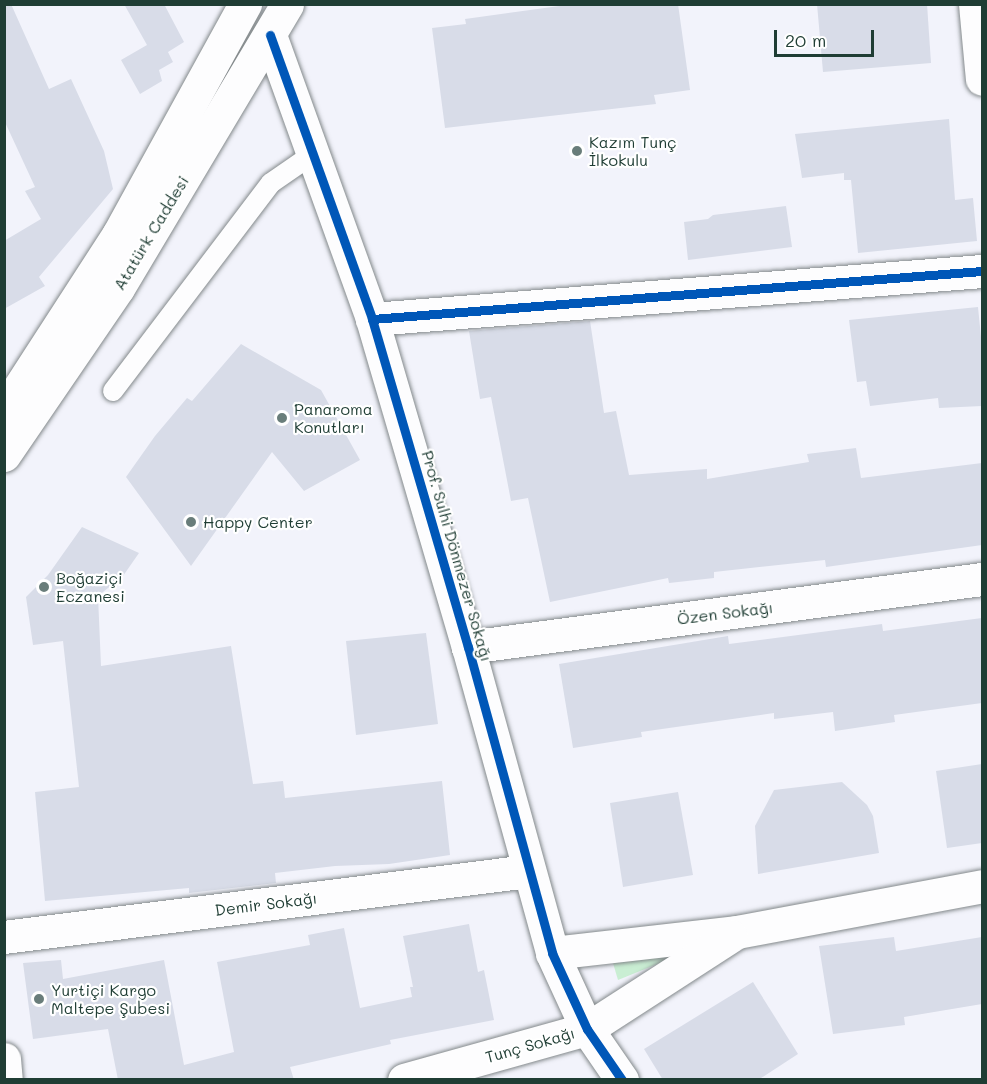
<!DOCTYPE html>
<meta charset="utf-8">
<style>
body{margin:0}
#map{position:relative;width:987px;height:1084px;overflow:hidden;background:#f2f3fb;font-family:Mali,sans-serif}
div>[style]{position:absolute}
.green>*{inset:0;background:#c9eed3}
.building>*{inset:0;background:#d8dce8}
.roads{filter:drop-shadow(0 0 2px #83898b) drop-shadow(0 0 2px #83898b)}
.service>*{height:20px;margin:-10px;padding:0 10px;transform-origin:10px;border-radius:10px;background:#fdfdfe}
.minor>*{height:33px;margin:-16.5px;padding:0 16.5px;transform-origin:16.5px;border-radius:16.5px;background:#fdfdfe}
.primary>*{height:33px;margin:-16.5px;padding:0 16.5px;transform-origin:16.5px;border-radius:16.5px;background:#fdfdfe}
.cycleway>*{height:9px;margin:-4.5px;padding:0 4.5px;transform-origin:4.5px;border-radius:4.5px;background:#0057b8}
.dots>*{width:16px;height:16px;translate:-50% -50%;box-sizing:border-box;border:3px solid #fff;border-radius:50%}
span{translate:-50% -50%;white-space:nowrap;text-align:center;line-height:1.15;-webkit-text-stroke:4.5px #fff;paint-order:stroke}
.poi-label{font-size:16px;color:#1f3d34}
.left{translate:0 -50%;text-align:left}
.street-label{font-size:16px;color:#1f3d34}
.frame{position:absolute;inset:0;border:6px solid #1f3d34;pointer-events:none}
.scale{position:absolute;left:774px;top:30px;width:100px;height:27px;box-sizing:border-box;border:3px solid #1f3d34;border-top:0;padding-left:8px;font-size:18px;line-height:21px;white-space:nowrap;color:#1f3d34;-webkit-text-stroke:4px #fff;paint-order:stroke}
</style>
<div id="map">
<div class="green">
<i style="clip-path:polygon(610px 953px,677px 956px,618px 980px)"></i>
</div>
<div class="building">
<i style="clip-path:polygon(4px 4px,11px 4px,49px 89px,71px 79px,104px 151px,113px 189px,39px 277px,45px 286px,4px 309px,4px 241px,41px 219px,25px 191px,35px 187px,4px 120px)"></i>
<i style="clip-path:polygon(124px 4px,164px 4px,184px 42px,168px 52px,173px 62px,159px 70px,162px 81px,140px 94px,121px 60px,147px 45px)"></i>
<i style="clip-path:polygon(574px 4px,678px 4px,690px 90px,654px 95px,656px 104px,445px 128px,432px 28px,466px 24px,465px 19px)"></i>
<i style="clip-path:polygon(817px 4px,927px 4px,931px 63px,823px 72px)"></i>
<i style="clip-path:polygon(949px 119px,955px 200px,973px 198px,977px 241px,858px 253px,851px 180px,844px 180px,844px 173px,802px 178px,795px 134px)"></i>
<i style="clip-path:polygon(786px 206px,792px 247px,688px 260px,684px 222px,708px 219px,713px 215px)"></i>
<i style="clip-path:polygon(978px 307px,982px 347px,982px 406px,939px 408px,938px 398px,870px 406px,866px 381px,857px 382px,849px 320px)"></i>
<i style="clip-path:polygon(590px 321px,604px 413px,616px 411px,629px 475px,707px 469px,707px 479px,809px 462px,807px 454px,856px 448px,861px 478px,982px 463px,982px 545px,826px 567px,825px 560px,714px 572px,714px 578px,669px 583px,668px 578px,550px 602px,528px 498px,511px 501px,491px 397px,480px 399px,469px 331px)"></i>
<i style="clip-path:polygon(241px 344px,321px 390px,360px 460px,304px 491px,272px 452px,191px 566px,126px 477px,155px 436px,187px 398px,192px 401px)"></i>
<i style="clip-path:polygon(82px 527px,139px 553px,123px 576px,98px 596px,101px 666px,231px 646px,253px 784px,283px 781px,285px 798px,442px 781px,450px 855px,389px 864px,335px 866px,275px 873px,276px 883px,189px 893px,189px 888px,45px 901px,35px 792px,79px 787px,63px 641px,33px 645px,26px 597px,48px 575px)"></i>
<i style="clip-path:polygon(982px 618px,982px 703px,894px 715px,895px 722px,835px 731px,833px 712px,774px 719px,774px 713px,641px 732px,642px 737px,573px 748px,559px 664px,728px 636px,729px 644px,882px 624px,883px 631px)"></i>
<i style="clip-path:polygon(426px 633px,438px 724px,356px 735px,346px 641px)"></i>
<i style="clip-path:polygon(982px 764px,982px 843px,947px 848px,936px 771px)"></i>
<i style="clip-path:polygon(842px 782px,867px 805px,873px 816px,879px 853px,758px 874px,755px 826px,774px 790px)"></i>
<i style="clip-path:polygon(678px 792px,693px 875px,623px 887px,610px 803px)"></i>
<i style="clip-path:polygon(469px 924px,478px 972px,484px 970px,494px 1020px,390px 1040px,391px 1044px,290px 1067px,294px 1080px,118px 1080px,108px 1029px,33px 1039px,23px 963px,61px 960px,63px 979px,164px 960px,184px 1065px,234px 1052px,217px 962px,310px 945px,308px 935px,344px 928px,360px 1008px,412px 997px,410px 987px,413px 987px,403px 936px)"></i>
<i style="clip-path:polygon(894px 937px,896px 951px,982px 937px,982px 1004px,904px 1017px,905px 1025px,833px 1034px,819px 946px)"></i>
<i style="clip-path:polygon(753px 982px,798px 1054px,758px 1080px,663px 1080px,644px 1049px)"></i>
</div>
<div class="roads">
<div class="service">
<i style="left:113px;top:391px;width:261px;rotate:-52.8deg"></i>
<i style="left:271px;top:183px;width:51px;rotate:-34.6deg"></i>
</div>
<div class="minor">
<i style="left:975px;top:4px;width:75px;rotate:84.7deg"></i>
<i style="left:270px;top:35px;width:302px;rotate:70.2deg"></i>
<i style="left:372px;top:319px;width:342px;rotate:73.7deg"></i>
<i style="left:468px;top:647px;width:317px;rotate:74.6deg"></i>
<i style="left:552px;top:953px;width:84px;rotate:65.3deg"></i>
<i style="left:587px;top:1029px;width:62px;rotate:55.5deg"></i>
<i style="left:372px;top:319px;width:612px;rotate:-4.5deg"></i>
<i style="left:468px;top:647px;width:518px;rotate:-7.54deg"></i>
<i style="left:4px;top:937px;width:528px;rotate:-7.18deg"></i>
<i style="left:552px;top:953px;width:186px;rotate:-6.5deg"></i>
<i style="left:737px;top:932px;width:249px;rotate:-10.6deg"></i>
<i style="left:4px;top:1059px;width:21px;rotate:85deg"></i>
<i style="left:404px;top:1080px;width:190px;rotate:-15.6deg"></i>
<i style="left:587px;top:1029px;width:171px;rotate:-32.9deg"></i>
</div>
<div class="primary">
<i style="left:4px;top:411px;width:210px;rotate:-57.1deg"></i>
<i style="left:118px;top:235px;width:264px;rotate:-61.2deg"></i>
<i style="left:4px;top:455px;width:202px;rotate:-55.7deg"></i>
<i style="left:118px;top:288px;width:330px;rotate:-59.2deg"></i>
</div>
</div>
<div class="cycleway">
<i style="left:270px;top:35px;width:302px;rotate:70.2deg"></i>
<i style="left:372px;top:319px;width:342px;rotate:73.7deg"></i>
<i style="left:468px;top:647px;width:317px;rotate:74.6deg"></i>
<i style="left:552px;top:953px;width:84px;rotate:65.3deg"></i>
<i style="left:587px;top:1029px;width:62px;rotate:55.5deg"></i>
<i style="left:372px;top:319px;width:612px;rotate:-4.5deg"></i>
</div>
<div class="dots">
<i style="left:577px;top:151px;background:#697d7a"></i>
<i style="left:282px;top:418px;background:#697d7a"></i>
<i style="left:191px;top:522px;background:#697d7a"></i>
<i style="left:44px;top:587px;background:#697d7a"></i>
<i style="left:39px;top:999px;background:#697d7a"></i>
</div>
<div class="poi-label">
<span class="left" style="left:589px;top:151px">Kazım Tunç<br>İlkokulu</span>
<span class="left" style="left:294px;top:418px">Panaroma<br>Konutları</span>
<span class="left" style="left:203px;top:522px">Happy Center</span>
<span class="left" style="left:56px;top:587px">Boğaziçi<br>Eczanesi</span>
<span class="left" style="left:51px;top:999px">Yurtiçi Kargo<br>Maltepe Şubesi</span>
</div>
<div class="street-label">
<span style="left:151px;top:233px;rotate:-59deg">Atatürk Caddesi</span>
<span style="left:457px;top:556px;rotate:74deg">Prof. Sulhi Dönmezer Sokağı</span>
<span style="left:725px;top:613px;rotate:-7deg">Özen Sokağı</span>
<span style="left:266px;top:904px;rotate:-7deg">Demir Sokağı</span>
<span style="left:530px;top:1045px;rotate:-16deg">Tunç Sokağı</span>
</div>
<div class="frame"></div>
<div class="scale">20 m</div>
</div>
